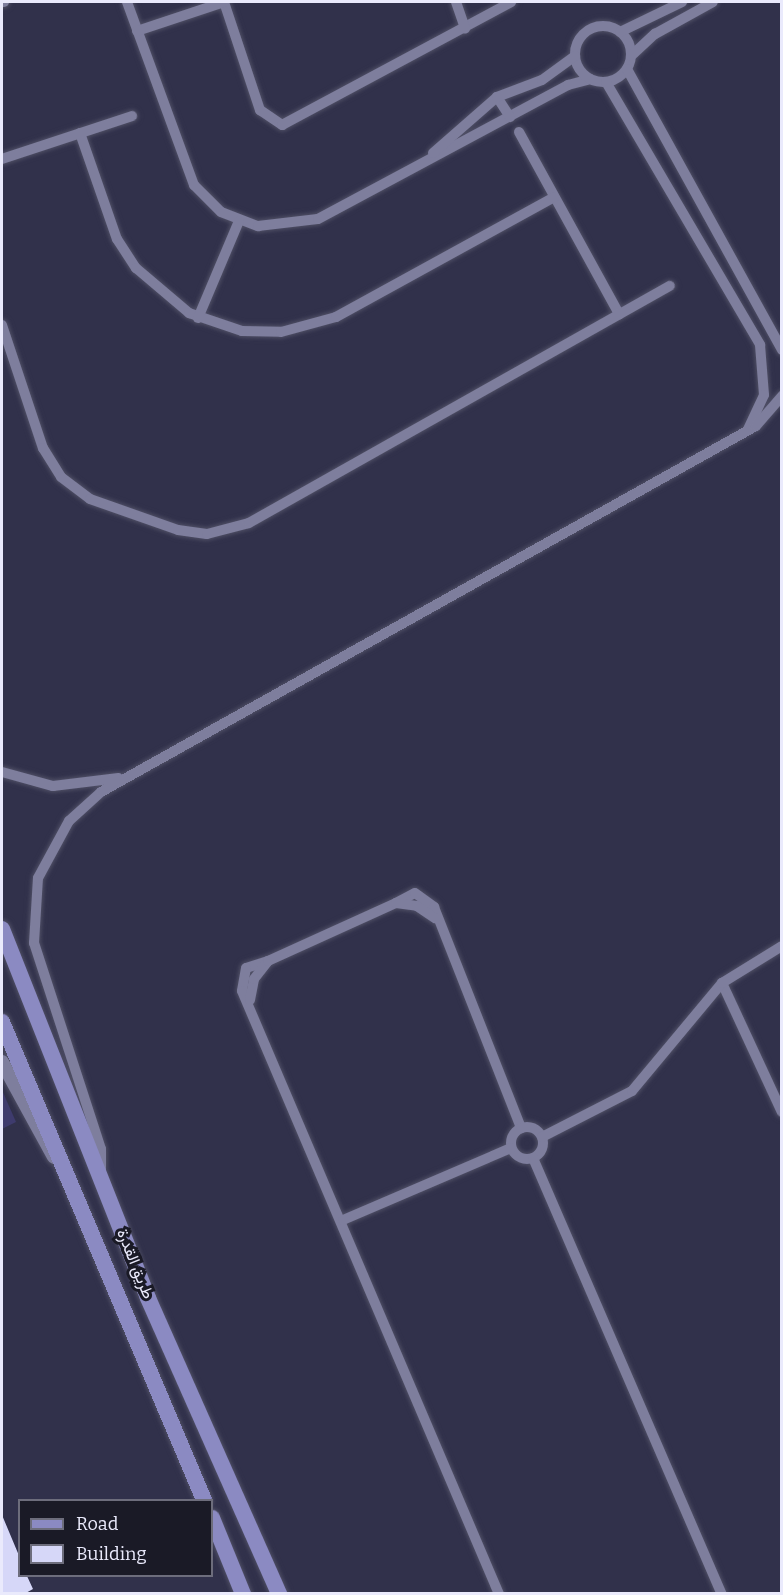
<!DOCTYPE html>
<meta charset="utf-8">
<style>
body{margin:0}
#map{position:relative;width:783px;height:1595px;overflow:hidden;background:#31314b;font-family:Bitter,Vazirmatn,serif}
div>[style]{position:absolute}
.green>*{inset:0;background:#3e3b6d}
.building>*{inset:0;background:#d6d7f8}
.roads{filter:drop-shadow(0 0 2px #4f4f65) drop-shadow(0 0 2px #4f4f65)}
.minor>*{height:10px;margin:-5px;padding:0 5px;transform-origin:5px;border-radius:5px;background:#7e7e9d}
.minor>.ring{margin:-5px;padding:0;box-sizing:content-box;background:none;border:10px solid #7e7e9d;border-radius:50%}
.tertiary>*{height:14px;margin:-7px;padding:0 7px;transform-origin:7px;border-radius:7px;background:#7e7e9d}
.primary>*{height:16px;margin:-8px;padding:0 8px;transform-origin:8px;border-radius:8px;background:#8b8ac2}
span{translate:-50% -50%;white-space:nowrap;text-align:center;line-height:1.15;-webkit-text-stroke:6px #1a1a26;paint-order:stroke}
.street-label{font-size:16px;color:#eaeafc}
.frame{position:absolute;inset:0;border:3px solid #eaeafc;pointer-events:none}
.legend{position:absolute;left:18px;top:1499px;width:195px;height:78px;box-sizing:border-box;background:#1a1a26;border:2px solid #6d6d7c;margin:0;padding:8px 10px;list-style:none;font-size:18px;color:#eaeafc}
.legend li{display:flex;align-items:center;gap:12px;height:30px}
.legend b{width:30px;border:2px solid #6d6d7c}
</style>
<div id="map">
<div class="green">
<i style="clip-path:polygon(2px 1090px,16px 1122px,2px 1129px)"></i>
</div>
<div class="building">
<i style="clip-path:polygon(2px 1515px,20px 1558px,20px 1576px,27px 1576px,33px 1589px,24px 1594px,2px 1594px)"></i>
</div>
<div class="roads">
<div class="minor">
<i style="left:2px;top:2px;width:2px"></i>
<i style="left:127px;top:2px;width:195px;rotate:69.9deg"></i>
<i style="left:194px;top:185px;width:38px;rotate:45deg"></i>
<i style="left:221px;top:212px;width:40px;rotate:21deg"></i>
<i style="left:258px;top:226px;width:60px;rotate:-6.7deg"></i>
<i style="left:318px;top:219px;width:284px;rotate:-28.2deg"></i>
<i style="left:568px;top:85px;width:23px;rotate:-15deg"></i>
<i style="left:224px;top:2px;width:114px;rotate:71.6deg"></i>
<i style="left:260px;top:110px;width:27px;rotate:34deg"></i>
<i style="left:282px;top:125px;width:260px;rotate:-28.2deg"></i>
<i style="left:456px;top:2px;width:28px;rotate:71deg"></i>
<i class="ring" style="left:575px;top:26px;width:46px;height:46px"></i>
<i style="left:137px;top:31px;width:92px;rotate:-18.4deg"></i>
<i style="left:620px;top:32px;width:69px;rotate:-25.8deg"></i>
<i style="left:631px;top:56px;width:33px;rotate:-43deg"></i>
<i style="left:655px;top:34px;width:66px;rotate:-28.9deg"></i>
<i style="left:627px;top:69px;width:321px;rotate:61.1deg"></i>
<i style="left:606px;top:82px;width:305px;rotate:59.6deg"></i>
<i style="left:760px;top:345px;width:50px;rotate:85.4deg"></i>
<i style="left:764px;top:395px;width:38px;rotate:115deg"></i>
<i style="left:497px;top:97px;width:24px;rotate:57deg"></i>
<i style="left:519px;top:132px;width:208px;rotate:61.2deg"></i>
<i style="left:80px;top:133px;width:112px;rotate:70.8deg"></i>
<i style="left:117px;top:239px;width:35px;rotate:57deg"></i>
<i style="left:136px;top:268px;width:70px;rotate:40.3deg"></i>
<i style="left:189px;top:313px;width:56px;rotate:18.8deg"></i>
<i style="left:242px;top:331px;width:39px;rotate:1deg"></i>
<i style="left:281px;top:332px;width:57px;rotate:-15.3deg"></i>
<i style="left:336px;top:317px;width:249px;rotate:-28.8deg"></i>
<i style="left:433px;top:153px;width:85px;rotate:-41.2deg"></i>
<i style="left:497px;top:97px;width:48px;rotate:-20.7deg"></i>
<i style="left:542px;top:80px;width:41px;rotate:-36deg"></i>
<i style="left:2px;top:159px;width:137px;rotate:-18.3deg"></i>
<i style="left:198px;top:318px;width:105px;rotate:-67.1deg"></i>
<i style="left:2px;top:325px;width:130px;rotate:71.6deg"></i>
<i style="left:43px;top:448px;width:34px;rotate:58deg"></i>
<i style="left:61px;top:477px;width:36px;rotate:37deg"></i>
<i style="left:90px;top:499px;width:93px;rotate:19.4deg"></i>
<i style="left:178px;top:530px;width:29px;rotate:8deg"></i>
<i style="left:207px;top:534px;width:43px;rotate:-14.7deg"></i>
<i style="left:249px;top:523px;width:483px;rotate:-29.4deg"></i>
<i style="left:2px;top:772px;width:53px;rotate:15.4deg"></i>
<i style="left:53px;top:786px;width:66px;rotate:-6.9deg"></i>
<i style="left:396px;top:903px;width:21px;rotate:-28deg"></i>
<i style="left:415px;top:893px;width:24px;rotate:36deg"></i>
<i style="left:434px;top:907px;width:238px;rotate:68.5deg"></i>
<i style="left:268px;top:961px;width:23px;rotate:162deg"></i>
<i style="left:246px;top:968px;width:23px;rotate:100deg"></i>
<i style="left:242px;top:991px;width:655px;rotate:66.92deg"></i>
<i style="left:722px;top:983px;width:142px;rotate:65.1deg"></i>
<i style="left:250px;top:1000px;width:21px;rotate:-79deg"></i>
<i style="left:254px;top:979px;width:23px;rotate:-52deg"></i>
<i style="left:268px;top:961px;width:141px;rotate:-24.4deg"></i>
<i style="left:396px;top:903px;width:21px;rotate:8deg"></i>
<i style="left:417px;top:906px;width:22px;rotate:34deg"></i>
<i class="ring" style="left:511px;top:1127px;width:22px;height:22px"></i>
<i style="left:542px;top:1137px;width:101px;rotate:-27.1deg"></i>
<i style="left:632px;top:1091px;width:141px;rotate:-50.2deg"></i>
<i style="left:722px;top:983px;width:70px;rotate:-31.7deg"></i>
<i style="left:533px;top:1158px;width:475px;rotate:66.6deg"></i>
<i style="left:101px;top:1176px;width:27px;rotate:-90deg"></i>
<i style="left:101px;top:1149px;width:217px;rotate:-108deg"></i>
<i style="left:34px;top:943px;width:65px;rotate:-86.5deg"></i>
<i style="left:38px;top:878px;width:65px;rotate:-61.5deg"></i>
<i style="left:69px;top:821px;width:43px;rotate:-42.2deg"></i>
<i style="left:101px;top:792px;width:750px;rotate:-29.2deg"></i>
<i style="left:756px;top:426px;width:40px;rotate:-49deg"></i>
<i style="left:343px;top:1220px;width:183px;rotate:-23.2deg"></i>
</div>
<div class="tertiary">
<i style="left:2px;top:1062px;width:108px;rotate:61.3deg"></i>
</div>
<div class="primary">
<i style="left:2px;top:929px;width:397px;rotate:68.4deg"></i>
<i style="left:148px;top:1298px;width:324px;rotate:66.1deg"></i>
<i style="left:2px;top:1022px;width:519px;rotate:67.09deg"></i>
<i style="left:212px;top:1518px;width:82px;rotate:67.8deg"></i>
</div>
</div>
<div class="street-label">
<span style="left:135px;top:1264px;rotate:68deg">طريق القدرة</span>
</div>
<div class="frame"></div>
<ul class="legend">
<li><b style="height:8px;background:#8b8ac2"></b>Road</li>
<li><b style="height:16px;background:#d6d7f8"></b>Building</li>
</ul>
</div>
